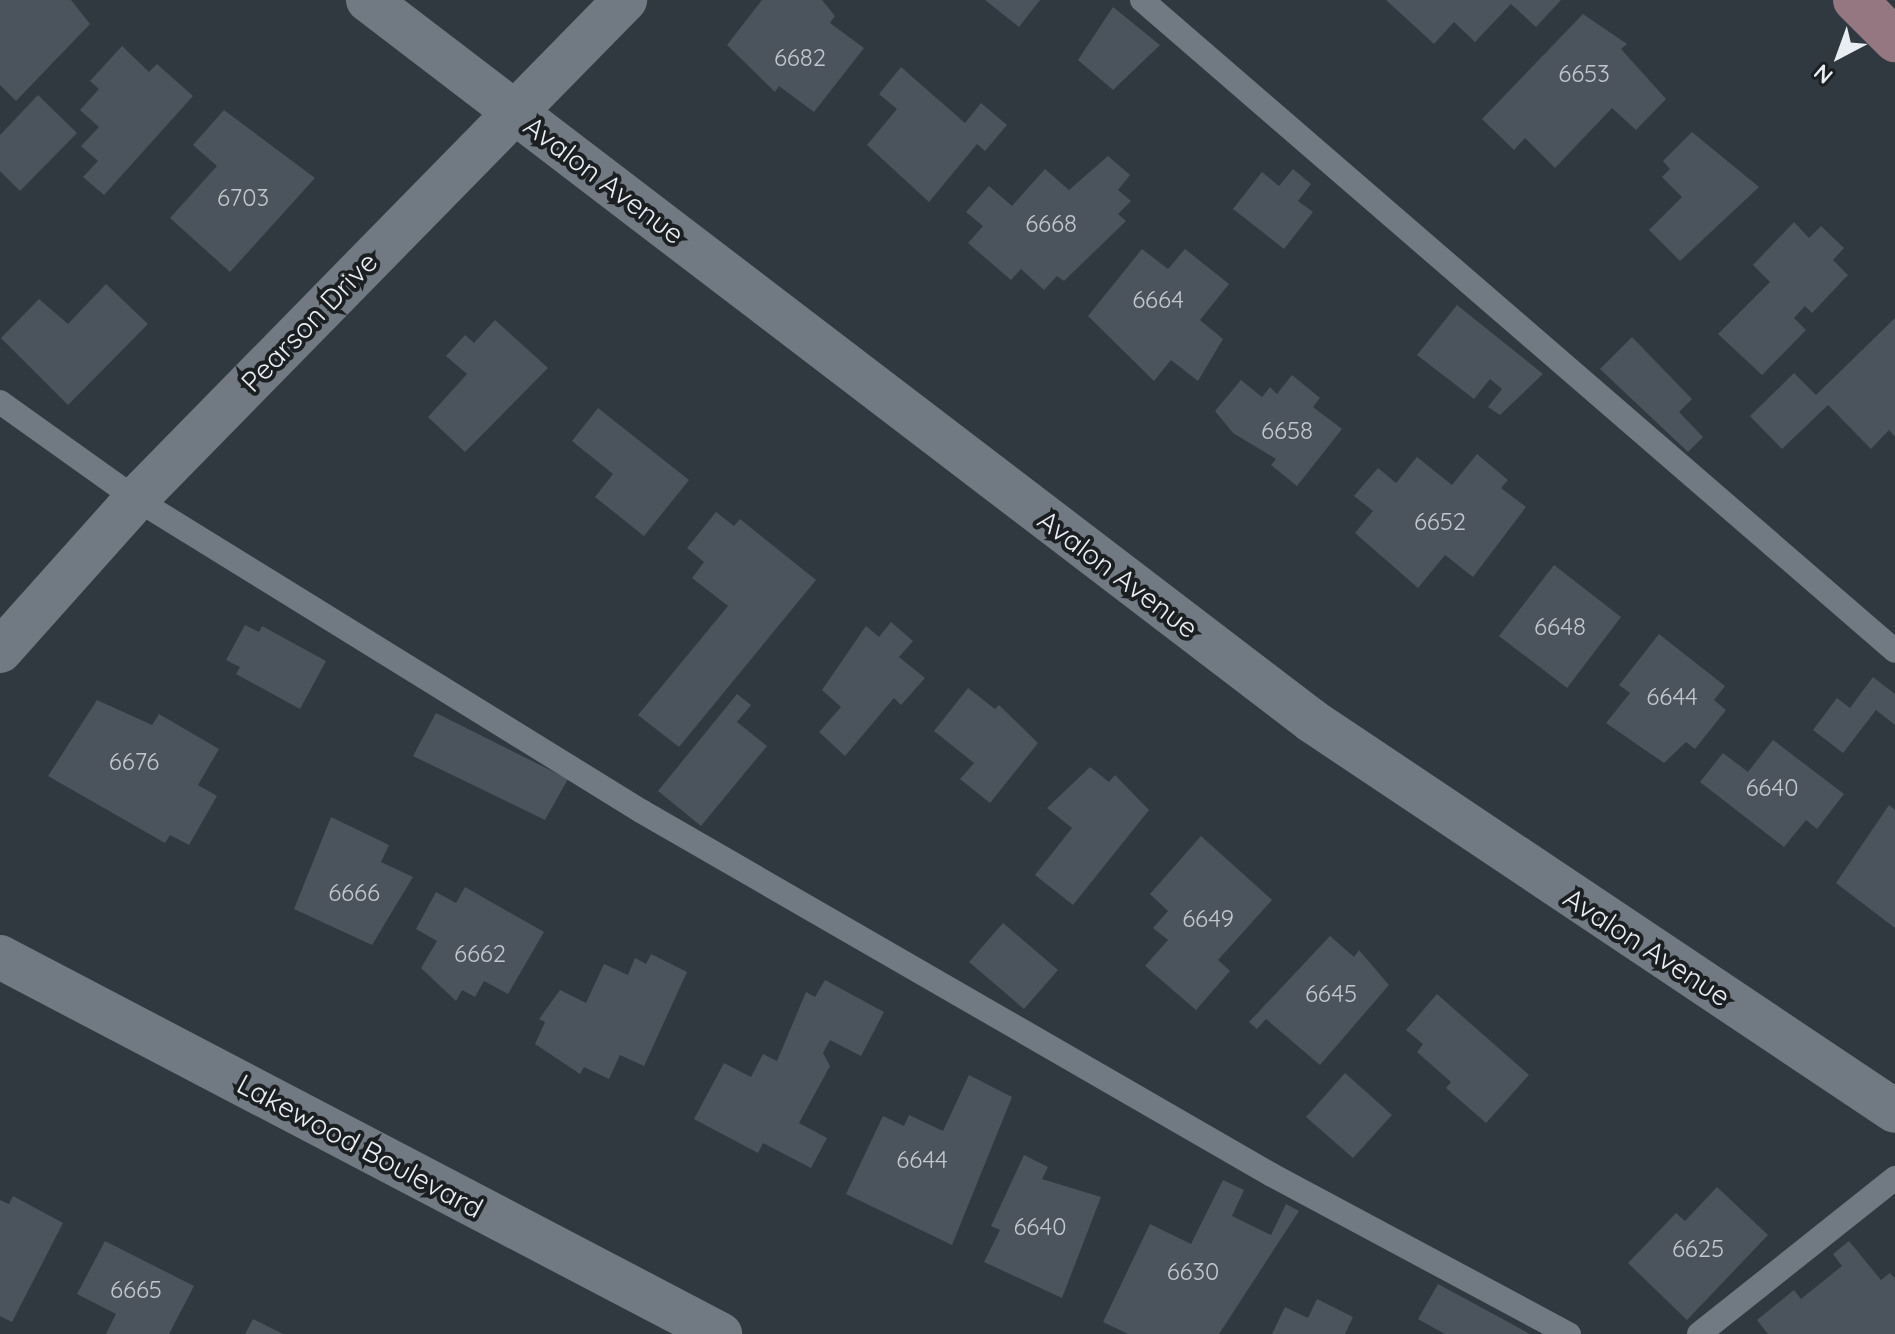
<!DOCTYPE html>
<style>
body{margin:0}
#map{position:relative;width:1895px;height:1334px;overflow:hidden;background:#303840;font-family:Quicksand,sans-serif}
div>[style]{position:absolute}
.building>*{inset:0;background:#4b535c}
.lane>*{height:24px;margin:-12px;padding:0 12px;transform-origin:12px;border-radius:12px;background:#717a82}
.street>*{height:44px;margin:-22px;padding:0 22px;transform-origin:22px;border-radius:22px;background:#717a82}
.secondary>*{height:44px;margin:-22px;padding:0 22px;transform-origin:22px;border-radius:22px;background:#947780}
span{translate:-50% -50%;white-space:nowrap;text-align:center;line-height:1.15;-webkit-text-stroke:8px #1b1f22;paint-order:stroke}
.number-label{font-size:24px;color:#c2c7cd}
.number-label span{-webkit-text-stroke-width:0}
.street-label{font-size:28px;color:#e9eef3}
.north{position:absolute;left:1799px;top:16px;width:80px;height:80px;-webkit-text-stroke:6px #1b1f22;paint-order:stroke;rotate:221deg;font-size:22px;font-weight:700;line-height:32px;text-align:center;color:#e9eef3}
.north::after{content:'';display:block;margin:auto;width:28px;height:36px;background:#e9eef3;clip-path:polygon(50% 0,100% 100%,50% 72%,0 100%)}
</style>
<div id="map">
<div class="building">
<i style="clip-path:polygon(0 0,71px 0,90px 24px,16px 101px,0 85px)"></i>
<i style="clip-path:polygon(762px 0,822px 0,835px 16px,830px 23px,864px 48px,814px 112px,779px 86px,775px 92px,727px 45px)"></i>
<i style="clip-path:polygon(985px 0,1040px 0,1019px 27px)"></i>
<i style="clip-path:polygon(1386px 0,1561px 0,1536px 27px,1511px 4px,1475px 42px,1454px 22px,1434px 44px)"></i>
<i style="clip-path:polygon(1113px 7px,1160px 45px,1113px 90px,1078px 60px)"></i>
<i style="clip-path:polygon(1583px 14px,1627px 44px,1621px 49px,1666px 99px,1636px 130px,1612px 108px,1555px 168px,1525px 138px,1514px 150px,1482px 119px)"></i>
<i style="clip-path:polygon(122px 46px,149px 72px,157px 64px,193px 96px,104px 195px,83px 177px,98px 161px,81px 146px,99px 127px,80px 110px,99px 89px,90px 81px)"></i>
<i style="clip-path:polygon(901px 67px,965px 123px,981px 103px,1007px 125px,985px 151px,977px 144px,929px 202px,867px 145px,897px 109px,879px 94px)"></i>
<i style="clip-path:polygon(38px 95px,77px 133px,20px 191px,0 171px,0 135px)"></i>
<i style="clip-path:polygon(224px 110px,315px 178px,230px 272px,170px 218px,217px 166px,193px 145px)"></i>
<i style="clip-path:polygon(1692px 132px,1759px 187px,1680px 261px,1649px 230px,1682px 197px,1662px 177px,1670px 169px,1663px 161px)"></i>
<i style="clip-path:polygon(1108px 156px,1130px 175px,1118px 190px,1131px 201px,1118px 214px,1126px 221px,1064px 281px,1057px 276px,1044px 290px,1021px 269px,1011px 280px,968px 243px,983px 226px,966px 212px,989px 186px,1012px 206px,1045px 169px,1069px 190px)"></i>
<i style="clip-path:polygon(1293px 169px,1311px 184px,1298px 201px,1313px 212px,1284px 249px,1233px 209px,1262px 172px,1279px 186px)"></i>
<i style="clip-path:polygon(1794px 222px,1809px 238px,1821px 226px,1844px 248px,1833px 260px,1848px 275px,1812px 313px,1805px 306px,1794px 318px,1806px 330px,1762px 375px,1718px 334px,1770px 282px,1753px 265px)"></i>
<i style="clip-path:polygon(1142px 249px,1168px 269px,1185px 249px,1229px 284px,1200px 320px,1223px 339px,1198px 381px,1171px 360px,1154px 381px,1088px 316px)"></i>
<i style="clip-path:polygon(106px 284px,148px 324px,68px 405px,1px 338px,39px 299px,68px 324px)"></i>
<i style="clip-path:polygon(1457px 305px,1543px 374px,1500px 415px,1488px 407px,1502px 389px,1490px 379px,1474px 399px,1417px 355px)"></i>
<i style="clip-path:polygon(1895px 318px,1895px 437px,1889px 430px,1871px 449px,1828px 405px,1782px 449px,1750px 416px,1794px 373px,1816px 395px)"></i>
<i style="clip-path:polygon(495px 320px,548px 368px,465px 452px,428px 417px,467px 374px,446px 356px,465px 335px,474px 343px)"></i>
<i style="clip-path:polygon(1632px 337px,1692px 399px,1679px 412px,1703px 437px,1688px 452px,1600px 369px)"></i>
<i style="clip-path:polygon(1292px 375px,1320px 398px,1313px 407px,1342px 429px,1297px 486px,1271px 465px,1276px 459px,1233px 433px,1215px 411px,1241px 380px,1262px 397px,1270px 387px,1277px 394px)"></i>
<i style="clip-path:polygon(598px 408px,689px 480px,644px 536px,595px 497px,613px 474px,572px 441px)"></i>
<i style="clip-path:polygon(1477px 454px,1508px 480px,1501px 488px,1526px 507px,1473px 577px,1445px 555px,1418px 588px,1355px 533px,1373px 511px,1354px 496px,1378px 468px,1396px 483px,1417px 457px,1452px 485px)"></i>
<i style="clip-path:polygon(716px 512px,734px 526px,740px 519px,816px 580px,679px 747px,638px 715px,728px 606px,692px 578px,704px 562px,687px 548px)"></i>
<i style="clip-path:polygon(1554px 565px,1621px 617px,1567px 688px,1499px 636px)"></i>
<i style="clip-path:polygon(891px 622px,913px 641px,899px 657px,925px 678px,901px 705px,894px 698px,845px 756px,819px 732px,841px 707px,822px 690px,866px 626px,879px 637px)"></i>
<i style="clip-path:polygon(245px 625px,259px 632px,262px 626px,326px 661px,300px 709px,236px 674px,240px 667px,226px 660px)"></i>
<i style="clip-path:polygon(1659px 634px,1725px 686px,1714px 700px,1726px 710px,1695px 749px,1686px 742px,1664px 763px,1606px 723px,1630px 693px,1619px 685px)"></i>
<i style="clip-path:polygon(1873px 677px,1895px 694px,1895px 725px,1876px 710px,1843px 753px,1813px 730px,1837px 698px,1850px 708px)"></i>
<i style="clip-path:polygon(968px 688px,995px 709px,999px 705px,1038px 743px,990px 803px,960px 779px,974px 763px,934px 731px)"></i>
<i style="clip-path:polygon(737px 694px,751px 705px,737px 722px,767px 746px,701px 826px,658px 791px)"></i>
<i style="clip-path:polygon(97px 700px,152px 725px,159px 714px,219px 749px,198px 785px,217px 796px,189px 845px,170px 835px,165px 843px,48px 776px)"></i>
<i style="clip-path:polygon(436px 713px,568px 779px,545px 820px,413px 756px)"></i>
<i style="clip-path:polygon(1773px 740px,1844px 794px,1817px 829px,1806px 820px,1784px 847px,1700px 782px,1723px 753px,1748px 772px)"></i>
<i style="clip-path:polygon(1090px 767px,1109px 782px,1115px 775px,1149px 810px,1073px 905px,1035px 875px,1072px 828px,1047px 808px)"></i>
<i style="clip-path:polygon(1889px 805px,1895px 810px,1895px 928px,1836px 883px)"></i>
<i style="clip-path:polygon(331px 817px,389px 845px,381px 862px,413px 877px,372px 945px,294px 909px)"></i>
<i style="clip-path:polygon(1201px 836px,1272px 900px,1218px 960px,1230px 971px,1196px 1010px,1145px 966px,1168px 940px,1153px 928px,1168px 911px,1150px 894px)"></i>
<i style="clip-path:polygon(465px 887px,544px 932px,508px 994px,484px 981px,475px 997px,462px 990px,456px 1001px,421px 968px,437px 941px,416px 929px,436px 892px,456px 903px)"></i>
<i style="clip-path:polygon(1003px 923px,1058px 970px,1024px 1009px,969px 962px)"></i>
<i style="clip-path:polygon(1330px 936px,1354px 957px,1359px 950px,1389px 985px,1320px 1065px,1266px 1019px,1257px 1029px,1249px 1022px)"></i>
<i style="clip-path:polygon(651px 954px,687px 972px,644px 1066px,620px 1055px,609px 1079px,584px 1067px,580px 1074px,535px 1044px,545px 1022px,539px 1019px,560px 990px,586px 1003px,604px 964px,628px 975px,635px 958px,646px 964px)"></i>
<i style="clip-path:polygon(825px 980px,884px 1012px,861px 1056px,830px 1040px,823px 1053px,830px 1066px,799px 1123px,827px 1138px,811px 1168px,763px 1143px,758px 1153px,694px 1119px,724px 1063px,751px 1077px,763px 1054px,777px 1061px,806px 992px,815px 997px)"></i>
<i style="clip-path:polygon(1437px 994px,1529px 1075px,1486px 1123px,1446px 1088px,1451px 1082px,1417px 1052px,1423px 1044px,1406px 1030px)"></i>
<i style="clip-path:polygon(1345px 1073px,1392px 1115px,1353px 1158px,1306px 1117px)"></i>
<i style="clip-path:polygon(969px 1075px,1012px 1097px,952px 1245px,846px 1194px,883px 1116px,904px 1126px,909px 1115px,943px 1131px)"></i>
<i style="clip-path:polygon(1024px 1155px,1048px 1167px,1042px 1179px,1101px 1197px,1062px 1298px,984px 1262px,1000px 1230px,991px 1226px)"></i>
<i style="clip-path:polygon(1223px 1180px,1244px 1190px,1232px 1216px,1271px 1235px,1286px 1204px,1299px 1211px,1219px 1334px,1128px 1334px,1103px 1322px,1150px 1224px,1191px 1244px)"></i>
<i style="clip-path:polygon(1717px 1187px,1768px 1235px,1687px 1320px,1628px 1263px,1676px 1213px,1685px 1221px)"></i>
<i style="clip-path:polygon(13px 1196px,63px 1223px,12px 1322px,0 1316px,0 1200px,9px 1204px)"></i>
<i style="clip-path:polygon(105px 1241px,194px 1286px,169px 1334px,106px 1334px,116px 1314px,77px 1294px)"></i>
<i style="clip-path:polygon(1849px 1241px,1881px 1280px,1890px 1273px,1895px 1278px,1895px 1334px,1768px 1334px,1757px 1320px,1794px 1290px,1801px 1299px,1842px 1266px,1833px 1254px)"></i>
<i style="clip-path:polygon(1438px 1284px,1530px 1334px,1445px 1334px,1418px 1319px)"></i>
<i style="clip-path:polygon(1317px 1299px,1353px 1317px,1345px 1334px,1272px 1334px,1285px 1307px,1308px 1318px)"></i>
<i style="clip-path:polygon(253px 1319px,283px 1334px,245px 1334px)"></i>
</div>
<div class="lane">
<i style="left:1142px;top:0;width:995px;rotate:40.84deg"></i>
<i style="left:0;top:402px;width:167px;rotate:35.5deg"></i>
<i style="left:136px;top:499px;width:594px;rotate:31.71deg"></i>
<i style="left:641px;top:811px;width:728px;rotate:29.98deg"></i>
<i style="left:1272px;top:1175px;width:337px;rotate:28.2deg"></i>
<i style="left:1699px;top:1334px;width:251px;rotate:-38.5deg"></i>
</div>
<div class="street">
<i style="left:368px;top:0;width:1188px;rotate:37.37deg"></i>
<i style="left:1312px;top:721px;width:701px;rotate:33.78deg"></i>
<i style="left:0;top:651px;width:204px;rotate:-48.2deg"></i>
<i style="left:136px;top:499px;width:699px;rotate:-45.58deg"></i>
<i style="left:0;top:957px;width:813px;rotate:27.64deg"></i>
</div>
<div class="secondary">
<i style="left:1855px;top:0;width:57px;rotate:45deg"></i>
</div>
<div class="number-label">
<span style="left:800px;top:58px">6682</span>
<span style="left:1584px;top:74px">6653</span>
<span style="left:243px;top:198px">6703</span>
<span style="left:1051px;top:224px">6668</span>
<span style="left:1158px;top:300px">6664</span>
<span style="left:1287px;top:431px">6658</span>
<span style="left:1440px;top:522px">6652</span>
<span style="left:1560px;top:627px">6648</span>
<span style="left:1672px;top:697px">6644</span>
<span style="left:134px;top:762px">6676</span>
<span style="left:1772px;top:788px">6640</span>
<span style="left:354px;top:893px">6666</span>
<span style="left:1208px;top:919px">6649</span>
<span style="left:480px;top:954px">6662</span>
<span style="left:1331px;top:994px">6645</span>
<span style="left:922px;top:1160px">6644</span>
<span style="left:1040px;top:1227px">6640</span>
<span style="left:1698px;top:1249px">6625</span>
<span style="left:1193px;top:1272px">6630</span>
<span style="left:136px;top:1290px">6665</span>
</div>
<div class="street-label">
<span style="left:604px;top:180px;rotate:37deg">Avalon Avenue</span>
<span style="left:309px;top:322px;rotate:-46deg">Pearson Drive</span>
<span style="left:1118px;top:574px;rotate:37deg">Avalon Avenue</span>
<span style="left:1647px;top:947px;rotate:33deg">Avalon Avenue</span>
<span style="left:360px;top:1146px;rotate:28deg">Lakewood Boulevard</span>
</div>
<div class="north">N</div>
</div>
